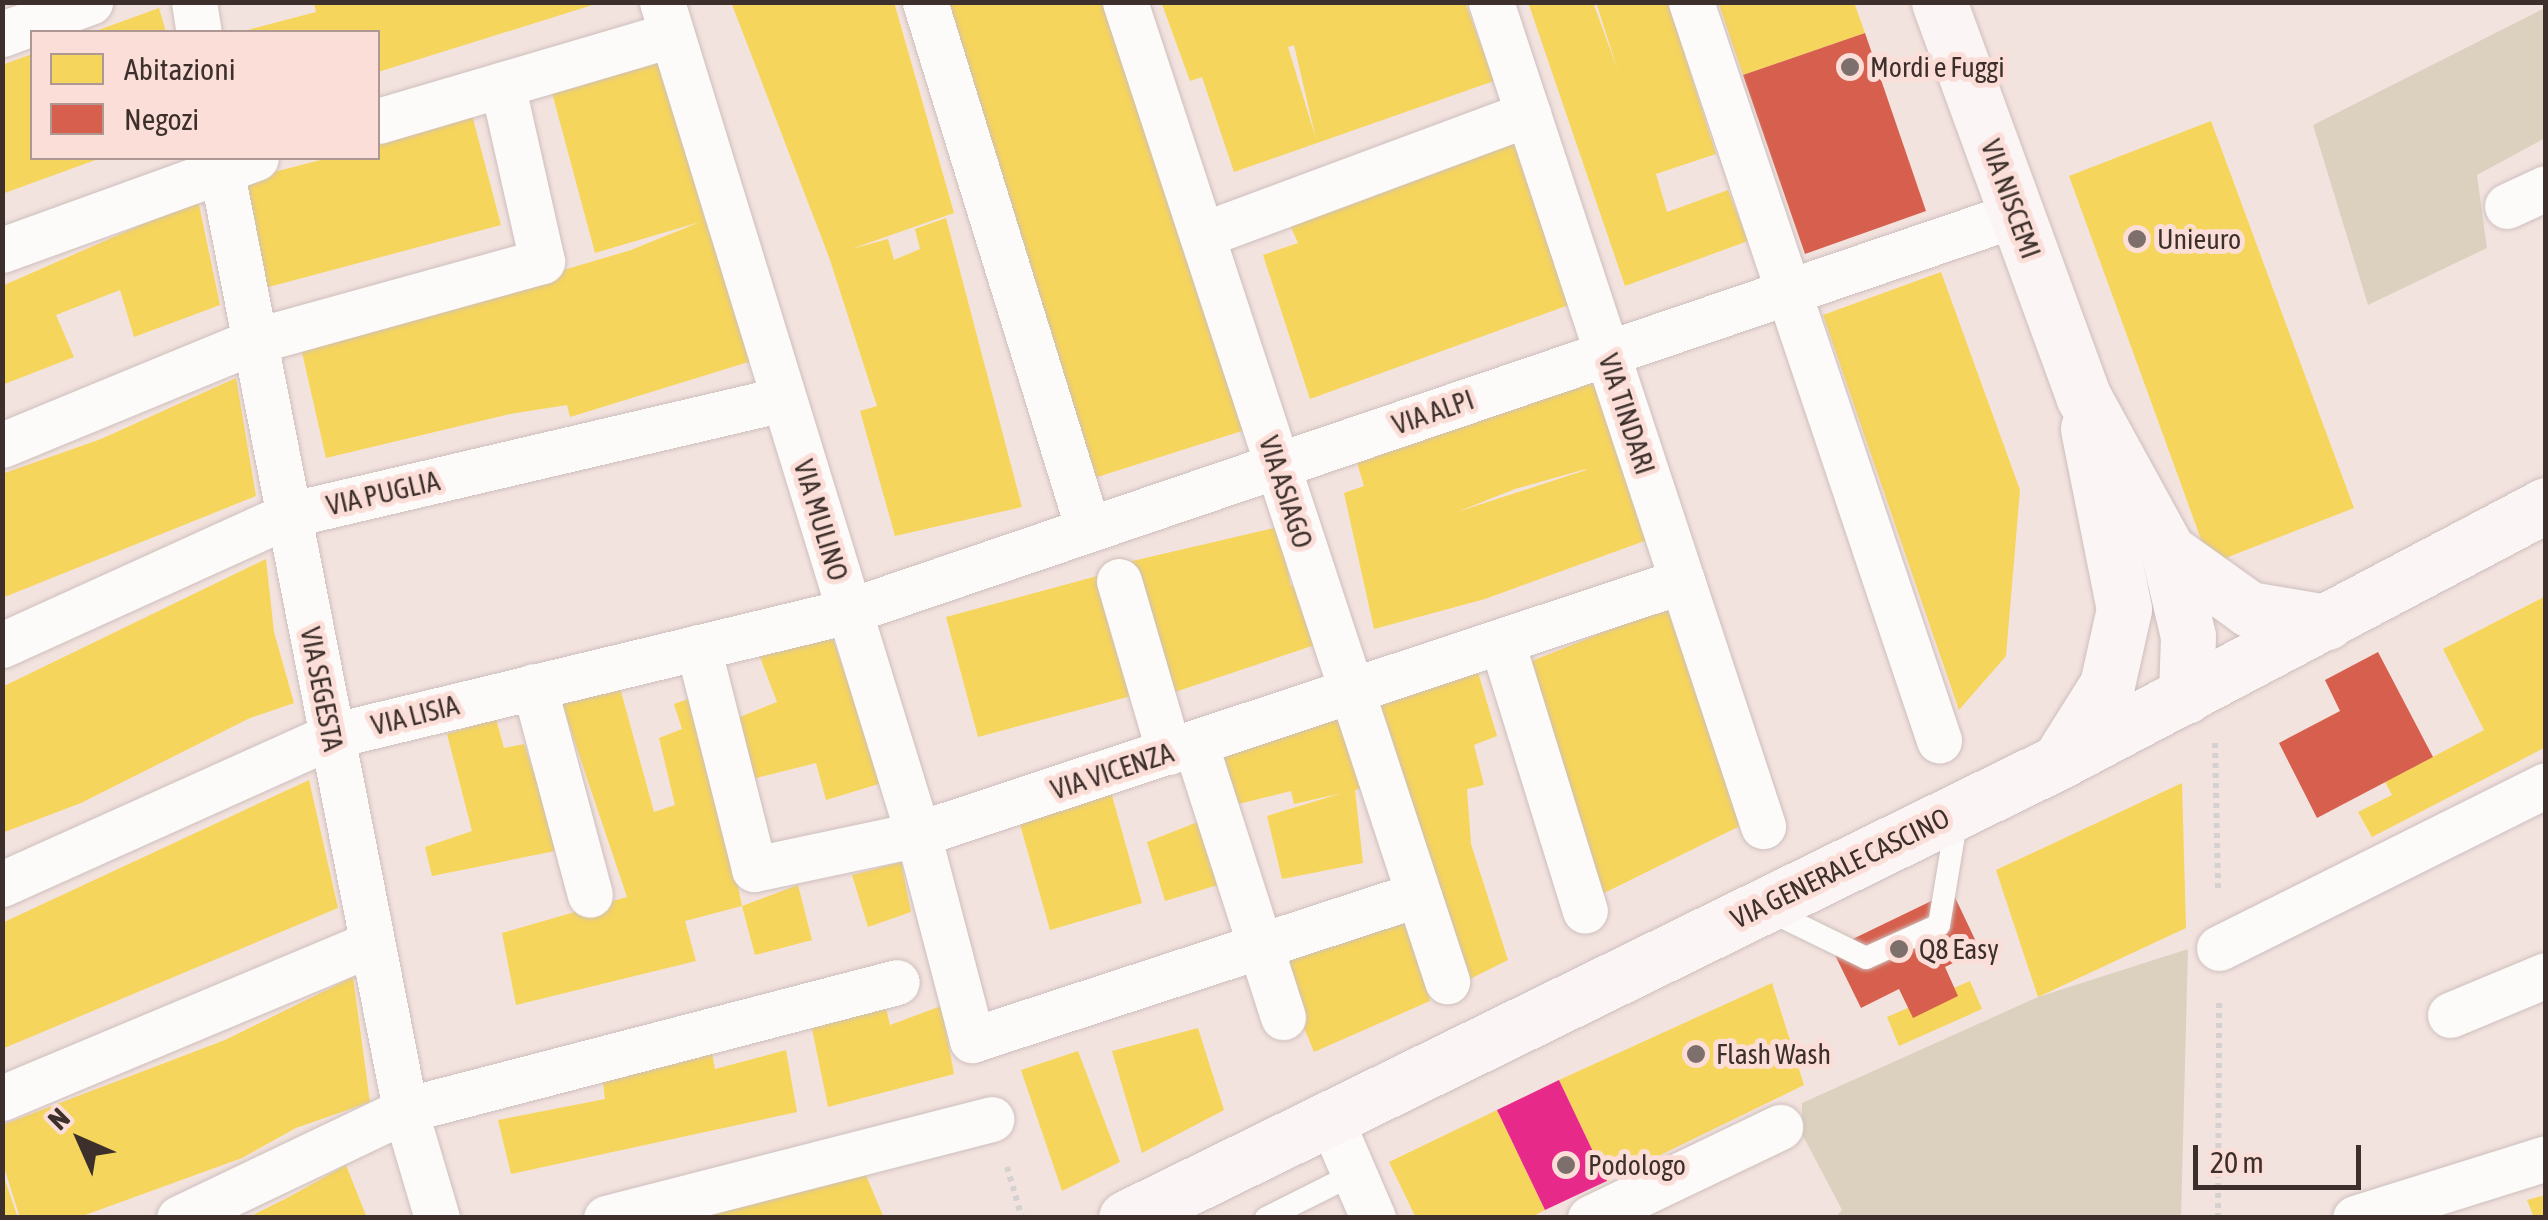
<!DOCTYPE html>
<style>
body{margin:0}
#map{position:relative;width:2548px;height:1220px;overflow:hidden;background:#f3e3df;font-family:"Asap Condensed",sans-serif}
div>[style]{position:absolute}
.green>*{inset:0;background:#dcd1bf}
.homes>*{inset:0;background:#f6d55c}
.shops>*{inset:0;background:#d6604d}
.health>*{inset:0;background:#e7298a}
.path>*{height:6px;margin-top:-3px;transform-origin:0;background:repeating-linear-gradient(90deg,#d5d1d0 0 5px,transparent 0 10px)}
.roads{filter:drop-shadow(0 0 2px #cdbfbc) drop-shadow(0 0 2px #cdbfbc)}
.lane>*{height:22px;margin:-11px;padding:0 11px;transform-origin:11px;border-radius:11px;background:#fdfbfa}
.street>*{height:45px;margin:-22.5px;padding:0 22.5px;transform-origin:22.5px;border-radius:22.5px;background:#fdfbfa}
.secondary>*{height:55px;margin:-27.5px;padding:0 27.5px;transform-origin:27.5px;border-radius:27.5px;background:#fbf5f5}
.dots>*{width:28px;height:28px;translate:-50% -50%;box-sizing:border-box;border:5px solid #fbded7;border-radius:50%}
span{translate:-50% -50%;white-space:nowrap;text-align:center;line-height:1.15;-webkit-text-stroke:10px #fbded7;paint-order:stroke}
.poi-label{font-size:28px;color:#3d302c}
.left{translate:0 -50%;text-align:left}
.street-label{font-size:28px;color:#3d302c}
.frame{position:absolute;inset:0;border:5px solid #3d302c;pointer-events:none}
.legend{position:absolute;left:30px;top:30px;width:350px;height:130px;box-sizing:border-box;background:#fbded7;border:2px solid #af9893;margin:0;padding:12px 18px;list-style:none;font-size:30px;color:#3d302c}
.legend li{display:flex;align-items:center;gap:20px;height:50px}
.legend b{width:50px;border:2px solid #af9893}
.north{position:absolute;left:30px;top:1090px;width:100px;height:100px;-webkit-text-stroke:8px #fbded7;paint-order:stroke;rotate:315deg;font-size:28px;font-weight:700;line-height:40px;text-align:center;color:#3d302c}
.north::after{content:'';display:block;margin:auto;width:35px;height:45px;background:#3d302c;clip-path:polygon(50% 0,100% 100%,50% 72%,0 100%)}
.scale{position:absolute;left:2193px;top:1145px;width:168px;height:45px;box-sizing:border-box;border:5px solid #3d302c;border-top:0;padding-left:12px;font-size:30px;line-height:35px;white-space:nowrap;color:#3d302c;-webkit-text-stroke:8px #fbded7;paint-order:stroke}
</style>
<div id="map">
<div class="green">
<i style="clip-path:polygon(2545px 8px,2545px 138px,2477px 175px,2487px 248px,2368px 305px,2313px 125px)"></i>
<i style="clip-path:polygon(2188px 949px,2181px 1217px,1836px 1217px,1842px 1210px,1802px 1134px,1802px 1103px,2038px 997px)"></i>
</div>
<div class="homes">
<i style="clip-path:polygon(314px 2px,599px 2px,599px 3px,378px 72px,378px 32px,240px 32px,316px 12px)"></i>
<i style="clip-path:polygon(731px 2px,894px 2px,954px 213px,851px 249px,888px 239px,894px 260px,920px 249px,915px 229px,946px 218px,1022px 507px,895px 536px,860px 411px,877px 406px,829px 257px)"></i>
<i style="clip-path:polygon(947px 2px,1103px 2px,1166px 176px,1245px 430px,1088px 480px)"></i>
<i style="clip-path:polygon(evenodd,1465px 2px,1494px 81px,1234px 172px,1202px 77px,1190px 81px,1162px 4px,1465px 2px,1294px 45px,1316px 139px,1288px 47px,1294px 45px)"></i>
<i style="clip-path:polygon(1528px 2px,1593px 2px,1618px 71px,1596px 2px,1668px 2px,1716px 154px,1656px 174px,1667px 212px,1728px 190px,1748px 241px,1625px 286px)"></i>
<i style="clip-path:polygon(1718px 2px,1854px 2px,1865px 33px,1743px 75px)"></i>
<i style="clip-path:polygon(159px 8px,166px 32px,93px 32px)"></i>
<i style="clip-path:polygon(32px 54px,32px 158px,101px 158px,2px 194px,2px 65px)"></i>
<i style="clip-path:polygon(659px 56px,705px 220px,755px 360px,570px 417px,567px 405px,510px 414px,326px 458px,301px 348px,631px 250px,700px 222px,595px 253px,551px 89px)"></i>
<i style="clip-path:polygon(472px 115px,501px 225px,261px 289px,240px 181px,328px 158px,378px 158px,378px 141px)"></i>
<i style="clip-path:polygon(2211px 121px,2354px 508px,2210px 564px,2069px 176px)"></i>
<i style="clip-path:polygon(1511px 136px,1569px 305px,1310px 399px,1263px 255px,1298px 243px,1287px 218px)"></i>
<i style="clip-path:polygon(198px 200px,220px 305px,134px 337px,120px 290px,56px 315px,74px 357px,2px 385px,2px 286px)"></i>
<i style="clip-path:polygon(1941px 272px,2020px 490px,2006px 656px,1959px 710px,1823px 315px)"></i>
<i style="clip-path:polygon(evenodd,1599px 373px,1650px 539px,1485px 599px,1374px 629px,1344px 493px,1364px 486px,1355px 456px,1599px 373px,1586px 469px,1586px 470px,1457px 512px,1515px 489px,1586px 469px)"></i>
<i style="clip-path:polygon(236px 378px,256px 496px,2px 598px,2px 474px,101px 439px)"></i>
<i style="clip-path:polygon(1279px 527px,1291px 586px,1296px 584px,1315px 645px,1166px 695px,1128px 562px)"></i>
<i style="clip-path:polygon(266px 559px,274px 632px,294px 703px,250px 718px,81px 803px,2px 833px,2px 687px)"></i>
<i style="clip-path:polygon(1101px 575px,1139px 694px,978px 737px,946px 617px)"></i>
<i style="clip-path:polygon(2546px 596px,2546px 747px,2372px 837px,2358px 812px,2392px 795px,2385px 782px,2484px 730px,2443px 649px)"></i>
<i style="clip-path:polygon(1673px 604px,1742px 825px,1598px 896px,1532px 661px)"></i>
<i style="clip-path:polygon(830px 630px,882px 783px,826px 800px,816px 763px,752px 779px,730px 721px,777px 702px,758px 652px)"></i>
<i style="clip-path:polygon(1477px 669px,1497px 736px,1474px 745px,1484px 785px,1467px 789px,1471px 844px,1508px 960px,1464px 982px,1378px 702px)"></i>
<i style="clip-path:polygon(619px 684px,654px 812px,675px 805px,659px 738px,682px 729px,674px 704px,699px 695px,742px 906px,798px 885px,812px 940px,755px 955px,742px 906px,685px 921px,696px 961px,516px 1005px,502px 933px,627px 897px,562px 704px)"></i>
<i style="clip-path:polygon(1343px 717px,1363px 788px,1355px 790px,1363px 863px,1282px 879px,1267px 816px,1342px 793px,1294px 804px,1291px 791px,1222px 808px,1205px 754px)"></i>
<i style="clip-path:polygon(496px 719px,504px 748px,524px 744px,560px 850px,432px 876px,425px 847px,472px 831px,447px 734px)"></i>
<i style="clip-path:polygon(309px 780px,338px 908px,2px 1049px,2px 923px)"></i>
<i style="clip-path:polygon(2182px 783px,2186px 928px,2038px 997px,1996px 870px)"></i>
<i style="clip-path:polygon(1111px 792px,1142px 903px,1050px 930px,1019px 821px)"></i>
<i style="clip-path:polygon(1213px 816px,1231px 881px,1165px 901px,1147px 842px)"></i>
<i style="clip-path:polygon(901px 862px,911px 912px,868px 927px,852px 875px)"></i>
<i style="clip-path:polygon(1405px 913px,1430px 1001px,1314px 1052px,1273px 953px)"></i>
<i style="clip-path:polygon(353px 977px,370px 1102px,296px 1128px,242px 1158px,77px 1218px,20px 1218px,2px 1161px,2px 1125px,225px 1040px)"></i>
<i style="clip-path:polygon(1970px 981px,1982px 1009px,1899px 1046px,1887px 1017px)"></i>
<i style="clip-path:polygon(1772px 983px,1804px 1085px,1607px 1181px,1559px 1080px)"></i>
<i style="clip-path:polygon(885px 1004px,890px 1025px,941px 1006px,954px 1074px,828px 1107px,811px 1024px)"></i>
<i style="clip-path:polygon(1198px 1028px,1224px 1110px,1142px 1153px,1112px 1051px)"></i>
<i style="clip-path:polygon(711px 1048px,715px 1069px,786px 1050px,797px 1112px,511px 1174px,498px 1120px,605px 1099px,602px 1074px)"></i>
<i style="clip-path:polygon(1078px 1051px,1120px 1162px,1062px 1191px,1021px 1070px)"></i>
<i style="clip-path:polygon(1497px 1110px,1545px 1210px,1530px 1218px,1416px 1218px,1389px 1162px)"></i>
<i style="clip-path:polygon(346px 1165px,367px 1218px,247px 1218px,289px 1197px)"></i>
<i style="clip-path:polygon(865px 1173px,884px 1218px,706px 1218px,742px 1203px)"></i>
<i style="clip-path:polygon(2px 1174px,3px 1174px,18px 1218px,2px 1218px)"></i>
<i style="clip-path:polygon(2546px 1195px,2546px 1218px,2534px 1218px,2527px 1200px)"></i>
</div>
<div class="shops">
<i style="clip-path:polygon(1865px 33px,1926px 211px,1805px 254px,1743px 75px)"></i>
<i style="clip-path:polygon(2378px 652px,2433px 757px,2317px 818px,2279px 743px,2340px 711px,2325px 680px)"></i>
<i style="clip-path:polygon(1952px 891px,1980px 950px,1945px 967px,1958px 996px,1913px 1018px,1899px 989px,1861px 1008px,1832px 949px)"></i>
</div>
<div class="health">
<i style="clip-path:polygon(1559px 1080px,1607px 1181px,1545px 1210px,1497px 1110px)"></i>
</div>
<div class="path">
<i style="left:2215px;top:743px;width:148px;rotate:88.8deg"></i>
<i style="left:1007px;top:1167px;width:53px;rotate:73.6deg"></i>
<i style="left:2218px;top:1218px;width:220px;rotate:-89.7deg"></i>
</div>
<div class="roads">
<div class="lane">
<i style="left:1768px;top:910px;width:109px;rotate:26.1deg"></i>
<i style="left:1866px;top:958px;width:80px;rotate:-24.3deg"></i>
<i style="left:1939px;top:925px;width:109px;rotate:-80.5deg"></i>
<i style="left:1266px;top:1218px;width:98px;rotate:-26.6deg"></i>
</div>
<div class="street">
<i style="left:194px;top:2px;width:30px;rotate:81deg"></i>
<i style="left:662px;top:2px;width:870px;rotate:72.9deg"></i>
<i style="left:918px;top:834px;width:213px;rotate:75.3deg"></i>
<i style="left:972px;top:1040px;width:469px;rotate:-18.1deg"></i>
<i style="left:925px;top:2px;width:552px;rotate:72.81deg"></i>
<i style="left:1125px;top:2px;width:1031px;rotate:71.79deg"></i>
<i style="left:1491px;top:2px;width:868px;rotate:71.73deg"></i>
<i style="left:1691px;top:2px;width:779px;rotate:71.43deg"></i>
<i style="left:2px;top:34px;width:94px;rotate:-20deg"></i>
<i style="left:378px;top:121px;width:304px;rotate:-16.4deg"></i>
<i style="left:219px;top:158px;width:970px;rotate:78.94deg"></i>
<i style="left:405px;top:1110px;width:113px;rotate:73.5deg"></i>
<i style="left:2507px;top:206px;width:43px;rotate:-24.8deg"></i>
<i style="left:1202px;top:235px;width:348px;rotate:-20.4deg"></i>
<i style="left:2px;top:250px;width:270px;rotate:-19.9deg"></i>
<i style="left:2px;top:445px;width:273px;rotate:-22.4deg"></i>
<i style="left:254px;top:341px;width:299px;rotate:-15.5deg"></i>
<i style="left:542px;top:261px;width:181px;rotate:-102.7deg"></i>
<i style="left:1119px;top:581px;width:178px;rotate:73.7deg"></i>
<i style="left:2px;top:645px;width:314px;rotate:-24.4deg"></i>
<i style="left:288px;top:515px;width:508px;rotate:-13.19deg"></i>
<i style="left:1503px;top:646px;width:277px;rotate:72.8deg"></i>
<i style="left:698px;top:647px;width:229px;rotate:75.8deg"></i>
<i style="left:754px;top:869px;width:168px;rotate:-12deg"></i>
<i style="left:918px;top:834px;width:805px;rotate:-18.32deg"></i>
<i style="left:534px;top:686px;width:216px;rotate:75deg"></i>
<i style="left:1195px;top:743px;width:288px;rotate:72.2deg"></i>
<i style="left:2px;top:884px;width:361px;rotate:-24.2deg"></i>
<i style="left:331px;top:736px;width:533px;rotate:-13.57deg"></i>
<i style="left:849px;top:611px;width:1234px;rotate:-18.77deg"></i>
<i style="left:2219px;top:948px;width:365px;rotate:-26.5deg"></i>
<i style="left:2450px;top:1015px;width:104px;rotate:-22.6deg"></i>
<i style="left:2px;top:1098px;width:401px;rotate:-22.7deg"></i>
<i style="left:1330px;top:1118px;width:109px;rotate:66.7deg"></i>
<i style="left:179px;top:1218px;width:250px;rotate:-25.5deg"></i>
<i style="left:405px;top:1110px;width:508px;rotate:-14.58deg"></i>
<i style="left:606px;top:1218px;width:398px;rotate:-14.4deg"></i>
<i style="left:1590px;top:1218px;width:211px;rotate:-25.6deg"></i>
<i style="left:2355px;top:1218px;width:200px;rotate:-17.4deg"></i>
</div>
<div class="secondary">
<i style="left:1939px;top:2px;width:419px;rotate:69.9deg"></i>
<i style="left:2083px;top:396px;width:177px;rotate:61.3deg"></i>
<i style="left:2168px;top:551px;width:87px;rotate:76.8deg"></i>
<i style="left:2188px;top:636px;width:60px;rotate:91.9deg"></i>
<i style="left:2168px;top:551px;width:100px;rotate:35.6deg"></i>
<i style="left:2249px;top:609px;width:79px;rotate:9.5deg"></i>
<i style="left:2061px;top:758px;width:86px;rotate:-57.8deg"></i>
<i style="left:2107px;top:685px;width:78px;rotate:-77.4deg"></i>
<i style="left:2124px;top:609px;width:184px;rotate:-101.3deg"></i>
<i style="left:1126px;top:1218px;width:1038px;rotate:-26.07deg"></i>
<i style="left:2058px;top:762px;width:552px;rotate:-27.77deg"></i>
</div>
</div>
<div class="dots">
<i style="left:1850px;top:67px;background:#7d6f6b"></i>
<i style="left:2137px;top:239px;background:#7d6f6b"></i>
<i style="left:1899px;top:949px;background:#7d6f6b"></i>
<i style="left:1696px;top:1054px;background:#7d6f6b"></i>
<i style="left:1566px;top:1165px;background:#7d6f6b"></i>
</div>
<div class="poi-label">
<span class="left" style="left:1870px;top:67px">Mordi e Fuggi</span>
<span class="left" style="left:2157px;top:239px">Unieuro</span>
<span class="left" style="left:1919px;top:949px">Q8 Easy</span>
<span class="left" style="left:1716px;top:1054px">Flash Wash</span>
<span class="left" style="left:1588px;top:1165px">Podologo</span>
</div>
<div class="street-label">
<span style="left:2011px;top:199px;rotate:70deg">VIA NISCEMI</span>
<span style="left:1433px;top:412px;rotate:-19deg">VIA ALPI</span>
<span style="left:1627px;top:414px;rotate:72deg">VIA TINDARI</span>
<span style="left:1286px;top:492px;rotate:72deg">VIA ASIAGO</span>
<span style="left:383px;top:493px;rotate:-13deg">VIA PUGLIA</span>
<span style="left:821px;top:520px;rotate:73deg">VIA MULINO</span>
<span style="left:322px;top:689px;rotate:79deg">VIA SEGESTA</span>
<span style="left:415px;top:715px;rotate:-14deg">VIA LISIA</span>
<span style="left:1112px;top:771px;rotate:-18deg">VIA VICENZA</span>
<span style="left:1840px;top:868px;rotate:-26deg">VIA GENERALE CASCINO</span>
</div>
<div class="frame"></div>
<ul class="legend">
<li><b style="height:28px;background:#f6d55c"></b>Abitazioni</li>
<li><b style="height:28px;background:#d6604d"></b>Negozi</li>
</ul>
<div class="north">N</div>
<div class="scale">20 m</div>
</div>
